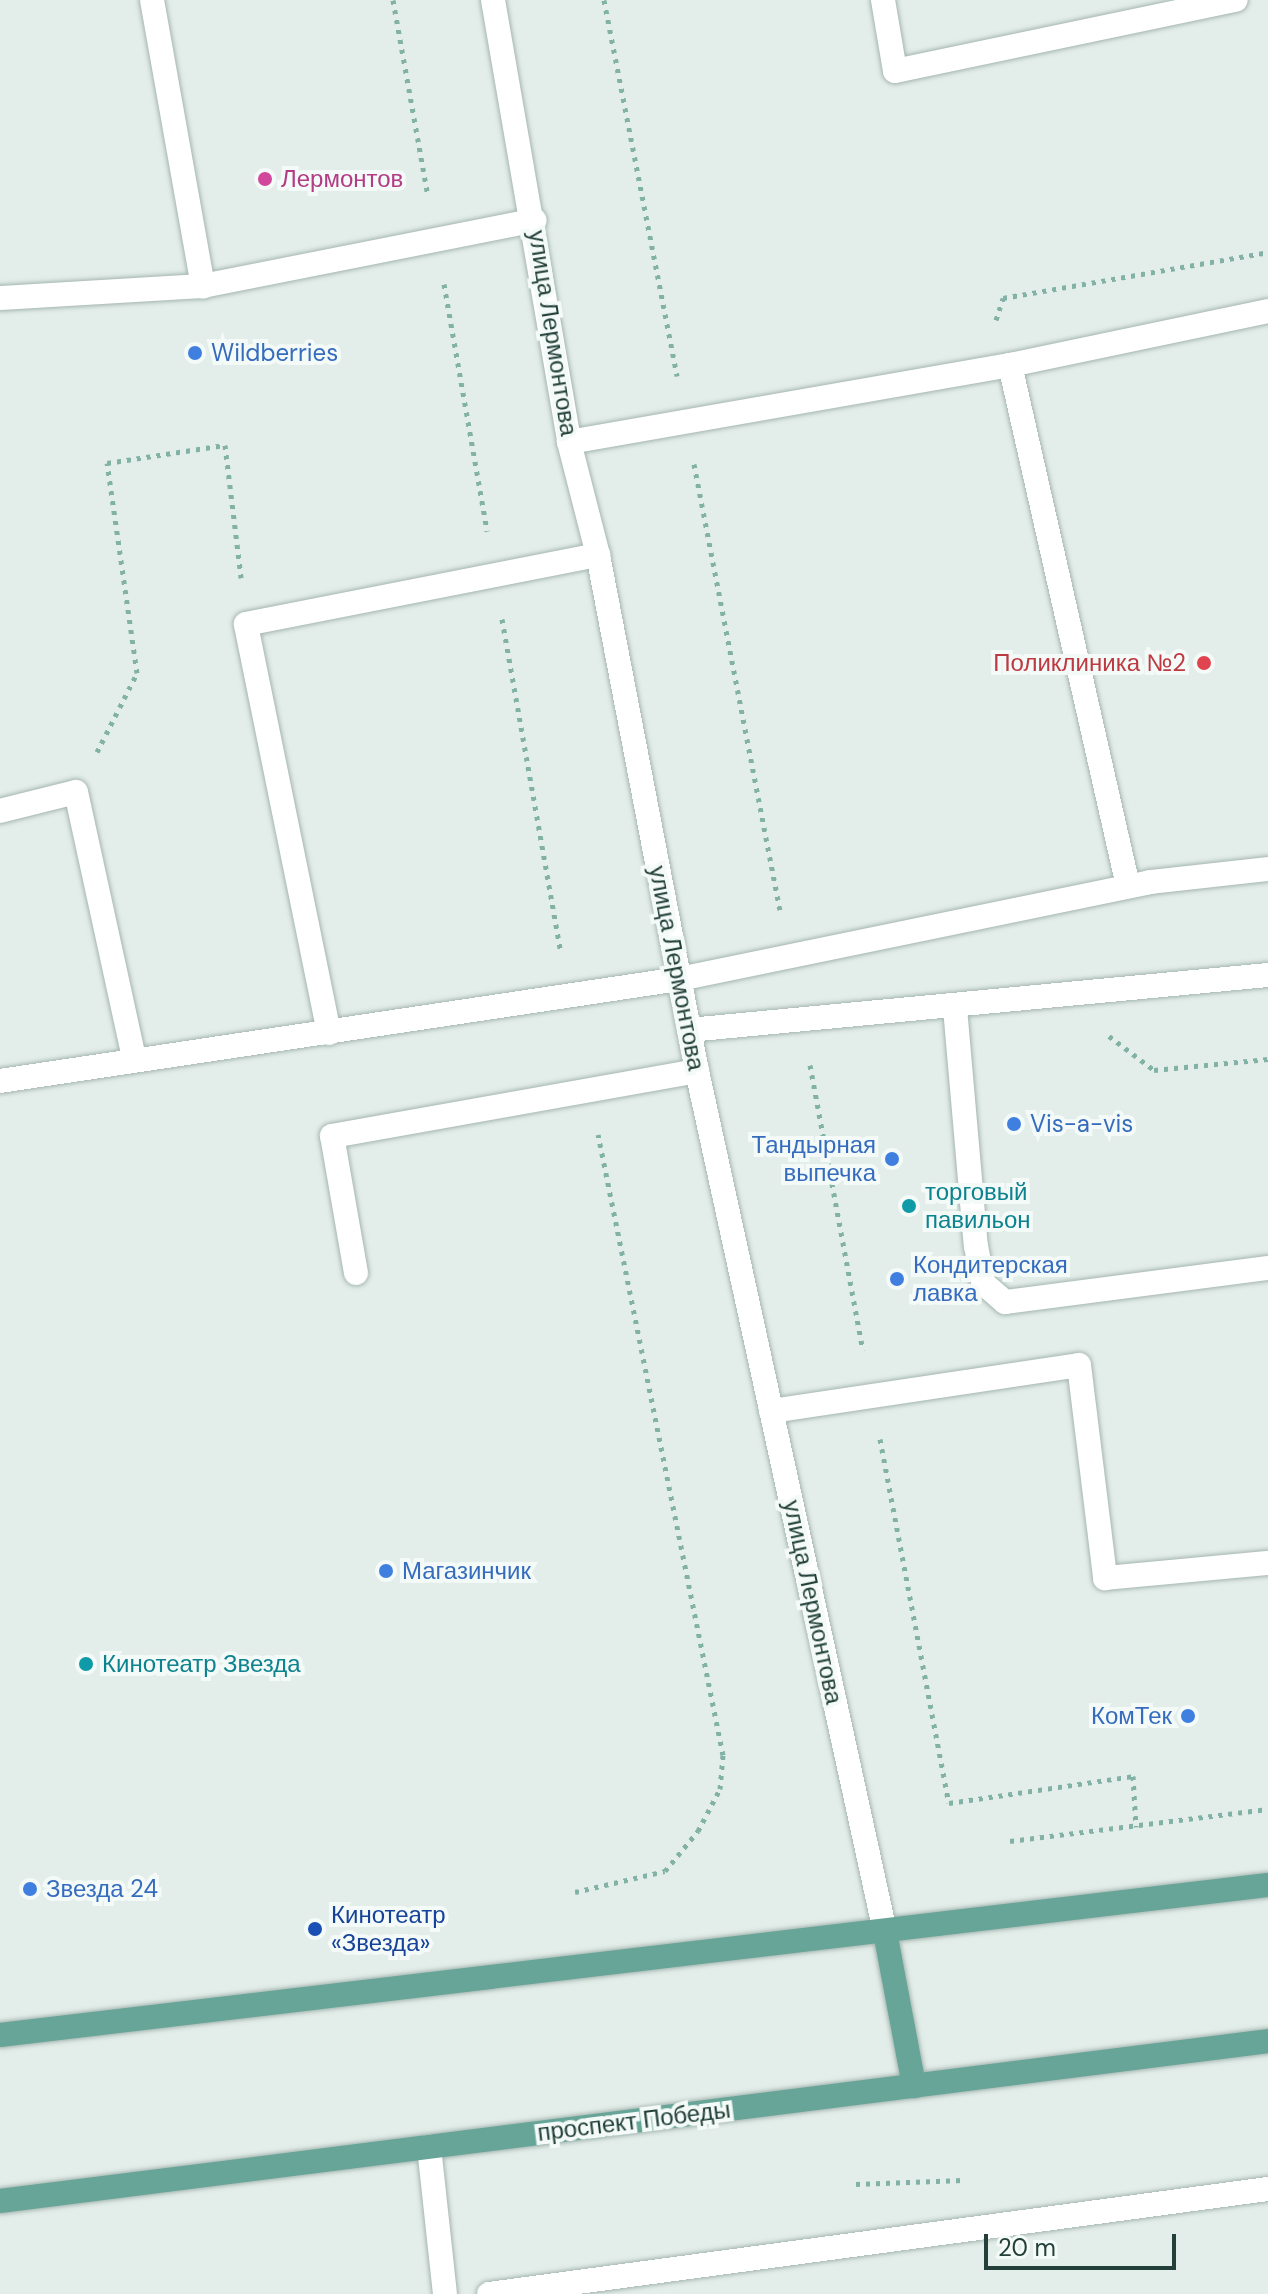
<!DOCTYPE html>
<meta charset="utf-8">
<style>
body{margin:0}
#map{position:relative;width:1268px;height:2294px;overflow:hidden;background:#e3ede9;font-family:"DM Sans",sans-serif}
div>[style]{position:absolute}
.path>*{height:5px;margin-top:-2.5px;transform-origin:0;background:repeating-linear-gradient(90deg,#82b2a5 0 4px,transparent 0 10px)}
.roads{filter:drop-shadow(0 0 2px #a5b6b1) drop-shadow(0 0 2px #a5b6b1)}
.lane>*{height:24px;margin:-12px;padding:0 12px;transform-origin:12px;border-radius:12px;background:#fff}
.secondary>*{height:24px;margin:-12px;padding:0 12px;transform-origin:12px;border-radius:12px;background:#fff}
.primary>*{height:24px;margin:-12px;padding:0 12px;transform-origin:12px;border-radius:12px;background:#66a597}
.dots>*{width:22px;height:22px;translate:-50% -50%;box-sizing:border-box;border:4px solid #f4faf7;border-radius:50%}
span{translate:-50% -50%;white-space:nowrap;text-align:center;line-height:1.15;-webkit-text-stroke:8px #f4faf7;paint-order:stroke}
.hotel-label{font-size:24px;color:#b23c85}
.left{translate:0 -50%;text-align:left}
.street-label{font-size:24px;color:#224039}
.shop-label{font-size:24px;color:#366cbe}
.right{translate:-100% -50%;text-align:right}
.health-label{font-size:24px;color:#be3a42}
.culture-label{font-size:24px;color:#0d838f}
.transit-label{font-size:24px;color:#164399}
.scale{position:absolute;left:984px;top:2234px;width:192px;height:36px;box-sizing:border-box;border:4px solid #224039;border-top:0;padding-left:10px;font-size:24px;line-height:28px;white-space:nowrap;color:#224039;-webkit-text-stroke:6px #f4faf7;paint-order:stroke}
</style>
<div id="map">
<div class="path">
<i style="left:393px;top:0;width:199px;rotate:79.9deg"></i>
<i style="left:604px;top:0;width:383px;rotate:79deg"></i>
<i style="left:444px;top:284px;width:251px;rotate:80.1deg"></i>
<i style="left:996px;top:320px;width:23px;rotate:-72deg"></i>
<i style="left:1003px;top:298px;width:269px;rotate:-9.8deg"></i>
<i style="left:694px;top:464px;width:454px;rotate:79.1deg"></i>
<i style="left:502px;top:619px;width:338px;rotate:80deg"></i>
<i style="left:97px;top:752px;width:89px;rotate:-63.1deg"></i>
<i style="left:137px;top:673px;width:212px;rotate:-98.1deg"></i>
<i style="left:107px;top:463px;width:119px;rotate:-8.7deg"></i>
<i style="left:225px;top:445px;width:134px;rotate:83.1deg"></i>
<i style="left:1109px;top:1036px;width:56px;rotate:37.1deg"></i>
<i style="left:1154px;top:1070px;width:115px;rotate:-5.5deg"></i>
<i style="left:810px;top:1065px;width:290px;rotate:79.5deg"></i>
<i style="left:880px;top:1439px;width:370px;rotate:79.3deg"></i>
<i style="left:949px;top:1803px;width:186px;rotate:-8.3deg"></i>
<i style="left:1133px;top:1776px;width:51px;rotate:86.6deg"></i>
<i style="left:1010px;top:1841px;width:260px;rotate:-7.1deg"></i>
<i style="left:575px;top:1892px;width:92px;rotate:-13.1deg"></i>
<i style="left:665px;top:1871px;width:52px;rotate:-50.5deg"></i>
<i style="left:698px;top:1831px;width:47px;rotate:-62.4deg"></i>
<i style="left:720px;top:1789px;width:34px;rotate:-85deg"></i>
<i style="left:723px;top:1755px;width:633px;rotate:-101.38deg"></i>
<i style="left:856px;top:2184px;width:107px;rotate:-2.1deg"></i>
</div>
<div class="roads">
<div class="lane">
<i style="left:152px;top:0;width:291px;rotate:79.9deg"></i>
<i style="left:883px;top:0;width:72px;rotate:80.4deg"></i>
<i style="left:895px;top:71px;width:348px;rotate:-11.8deg"></i>
<i style="left:0;top:298px;width:203px;rotate:-3.4deg"></i>
<i style="left:203px;top:286px;width:338px;rotate:-11.2deg"></i>
<i style="left:1010px;top:365px;width:534px;rotate:77.24deg"></i>
<i style="left:569px;top:442px;width:448px;rotate:-9.9deg"></i>
<i style="left:1010px;top:365px;width:264px;rotate:-11.8deg"></i>
<i style="left:0;top:811px;width:78px;rotate:-14deg"></i>
<i style="left:76px;top:792px;width:273px;rotate:77.7deg"></i>
<i style="left:955px;top:1008px;width:239px;rotate:85deg"></i>
<i style="left:976px;top:1246px;width:38px;rotate:79deg"></i>
<i style="left:983px;top:1283px;width:29px;rotate:41deg"></i>
<i style="left:1005px;top:1302px;width:265px;rotate:-7.4deg"></i>
<i style="left:689px;top:1030px;width:582px;rotate:-5.43deg"></i>
<i style="left:329px;top:1033px;width:417px;rotate:-101.5deg"></i>
<i style="left:246px;top:624px;width:359px;rotate:-11.1deg"></i>
<i style="left:0;top:1081px;width:687px;rotate:-8.54deg"></i>
<i style="left:679px;top:979px;width:481px;rotate:-11.6deg"></i>
<i style="left:1150px;top:882px;width:119px;rotate:-6.3deg"></i>
<i style="left:356px;top:1273px;width:139px;rotate:-99.9deg"></i>
<i style="left:332px;top:1136px;width:371px;rotate:-10.1deg"></i>
<i style="left:771px;top:1411px;width:311px;rotate:-8.5deg"></i>
<i style="left:1079px;top:1365px;width:215px;rotate:83deg"></i>
<i style="left:1105px;top:1578px;width:164px;rotate:-5.3deg"></i>
<i style="left:429px;top:2147px;width:148px;rotate:83.8deg"></i>
<i style="left:489px;top:2294px;width:786px;rotate:-7.68deg"></i>
</div>
<div class="secondary">
<i style="left:493px;top:0;width:448px;rotate:80.2deg"></i>
<i style="left:569px;top:442px;width:117px;rotate:75.6deg"></i>
<i style="left:598px;top:555px;width:525px;rotate:79.14deg"></i>
<i style="left:697px;top:1071px;width:881px;rotate:77.68deg"></i>
</div>
<div class="primary">
<i style="left:885px;top:1932px;width:157px;rotate:79.3deg"></i>
<i style="left:0;top:2035px;width:1277px;rotate:-6.75deg"></i>
<i style="left:0;top:2201px;width:1278px;rotate:-7.19deg"></i>
</div>
</div>
<div class="dots">
<i style="left:265px;top:179px;background:#d1479c"></i>
<i style="left:195px;top:353px;background:#3f7fe0"></i>
<i style="left:1204px;top:663px;background:#e0444e"></i>
<i style="left:1014px;top:1124px;background:#3f7fe0"></i>
<i style="left:892px;top:1159px;background:#3f7fe0"></i>
<i style="left:909px;top:1206px;background:#0f9aa8"></i>
<i style="left:897px;top:1279px;background:#3f7fe0"></i>
<i style="left:386px;top:1571px;background:#3f7fe0"></i>
<i style="left:86px;top:1664px;background:#0f9aa8"></i>
<i style="left:1188px;top:1716px;background:#3f7fe0"></i>
<i style="left:30px;top:1889px;background:#3f7fe0"></i>
<i style="left:315px;top:1929px;background:#1a4fb4"></i>
</div>
<div class="hotel-label">
<span class="left" style="left:281px;top:179px">Лермонтов</span>
</div>
<div class="street-label">
<span style="left:553px;top:333px;rotate:81deg">улица Лермонтова</span>
<span style="left:677px;top:968px;rotate:79deg">улица Лермонтова</span>
<span style="left:813px;top:1602px;rotate:78deg">улица Лермонтова</span>
<span style="left:634px;top:2121px;rotate:-7deg">проспект Победы</span>
</div>
<div class="shop-label">
<span class="left" style="left:211px;top:353px">Wildberries</span>
<span class="left" style="left:1030px;top:1124px">Vis-a-vis</span>
<span class="right" style="left:876px;top:1159px">Тандырная<br>выпечка</span>
<span class="left" style="left:913px;top:1279px">Кондитерская<br>лавка</span>
<span class="left" style="left:402px;top:1571px">Магазинчик</span>
<span class="right" style="left:1172px;top:1716px">КомТек</span>
<span class="left" style="left:46px;top:1889px">Звезда 24</span>
</div>
<div class="health-label">
<span class="right" style="left:1186px;top:663px">Поликлиника №2</span>
</div>
<div class="culture-label">
<span class="left" style="left:925px;top:1206px">торговый<br>павильон</span>
<span class="left" style="left:102px;top:1664px">Кинотеатр Звезда</span>
</div>
<div class="transit-label">
<span class="left" style="left:331px;top:1929px">Кинотеатр<br>«Звезда»</span>
</div>
<div class="scale">20 m</div>
</div>
